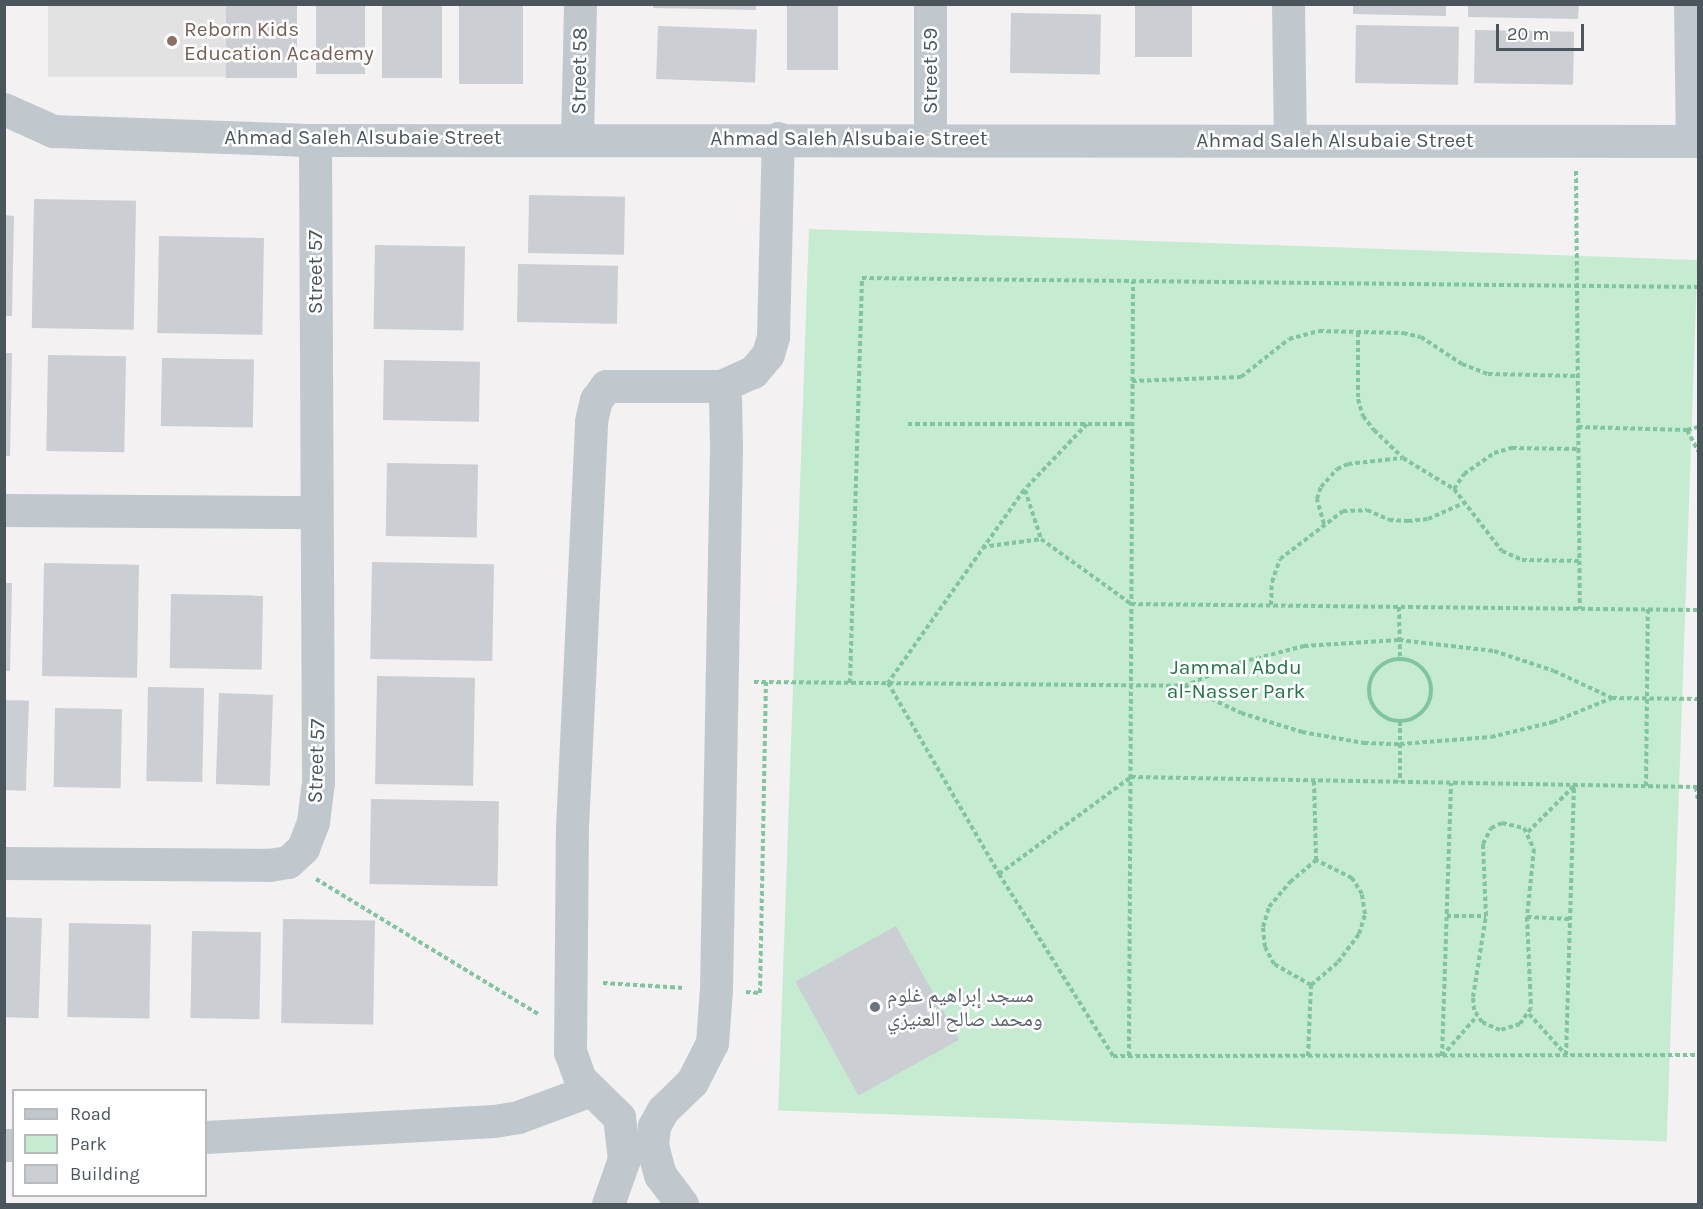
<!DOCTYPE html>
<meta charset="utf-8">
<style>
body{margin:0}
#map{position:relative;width:1703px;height:1209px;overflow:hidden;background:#f3f1f1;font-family:Karla,"Noto Naskh Arabic",sans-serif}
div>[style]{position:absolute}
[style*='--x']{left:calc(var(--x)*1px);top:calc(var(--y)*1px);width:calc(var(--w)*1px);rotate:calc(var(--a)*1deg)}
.education>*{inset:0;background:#e3e2e2;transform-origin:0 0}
.green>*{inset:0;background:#c5ebd1;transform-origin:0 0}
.building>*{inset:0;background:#cbced2;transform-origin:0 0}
.path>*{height:4px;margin-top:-2px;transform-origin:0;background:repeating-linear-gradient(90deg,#80c5a0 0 4.5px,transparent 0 7.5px)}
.path>.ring{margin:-2px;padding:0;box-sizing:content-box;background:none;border:4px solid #80c5a0;border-radius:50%}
.minor>*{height:33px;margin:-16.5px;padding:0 16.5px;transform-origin:16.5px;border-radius:16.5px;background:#c0c8cd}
.dots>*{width:16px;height:16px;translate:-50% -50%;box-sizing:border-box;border:3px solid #fff;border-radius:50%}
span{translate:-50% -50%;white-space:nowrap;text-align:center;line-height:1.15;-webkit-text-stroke:5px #fff;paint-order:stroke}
.education-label{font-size:21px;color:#785e54}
.left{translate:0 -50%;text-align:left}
.street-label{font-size:21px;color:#4a555c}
.park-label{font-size:21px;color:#227648}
.worship-label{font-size:21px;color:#5b616d}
.frame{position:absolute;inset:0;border:6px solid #4a555c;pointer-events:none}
.legend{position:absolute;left:12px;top:1089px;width:195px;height:108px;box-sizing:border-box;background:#fff;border:2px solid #b7bbbe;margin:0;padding:8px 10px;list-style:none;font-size:18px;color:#4a555c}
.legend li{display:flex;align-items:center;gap:12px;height:30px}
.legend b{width:30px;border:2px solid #b7bbbe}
.scale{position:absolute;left:1496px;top:24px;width:88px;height:27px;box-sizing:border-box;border:3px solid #4a555c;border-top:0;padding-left:8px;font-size:18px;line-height:21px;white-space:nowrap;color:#4a555c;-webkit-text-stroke:4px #fff;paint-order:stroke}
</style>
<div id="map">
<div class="education">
<div style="left:48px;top:5px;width:249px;height:72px"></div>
</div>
<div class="green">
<div style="left:809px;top:229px;width:889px;height:882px;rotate:2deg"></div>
</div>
<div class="building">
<div style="left:226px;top:4px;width:71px;height:74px"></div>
<div style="left:316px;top:4px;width:49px;height:70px"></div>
<div style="left:382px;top:4px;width:60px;height:74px"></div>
<div style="left:459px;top:4px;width:64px;height:80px"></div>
<div style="clip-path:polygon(653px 4px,756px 4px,756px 10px,653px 8px)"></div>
<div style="left:787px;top:4px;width:51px;height:66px"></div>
<div style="left:1135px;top:4px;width:57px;height:53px"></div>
<div style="clip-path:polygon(1353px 4px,1446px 4px,1446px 16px,1353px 14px)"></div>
<div style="clip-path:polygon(1468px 4px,1579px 4px,1578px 19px,1468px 17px)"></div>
<div style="left:1011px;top:13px;width:90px;height:60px;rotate:1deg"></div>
<div style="left:1356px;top:25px;width:103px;height:58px;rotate:1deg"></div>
<div style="left:658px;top:26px;width:99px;height:53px;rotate:2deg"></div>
<div style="left:1475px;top:30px;width:99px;height:53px;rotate:1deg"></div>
<div style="left:529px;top:195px;width:96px;height:58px;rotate:1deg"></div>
<div style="left:34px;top:199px;width:102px;height:129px;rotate:1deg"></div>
<div style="clip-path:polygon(4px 215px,14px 216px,12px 316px,4px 316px)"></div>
<div style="left:159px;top:236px;width:105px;height:97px;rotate:1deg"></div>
<div style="left:375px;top:245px;width:90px;height:84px;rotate:1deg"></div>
<div style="left:518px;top:264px;width:100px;height:58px;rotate:1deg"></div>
<div style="clip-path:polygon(4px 353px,12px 353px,10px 456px,4px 456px)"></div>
<div style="left:48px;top:355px;width:78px;height:96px;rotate:1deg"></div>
<div style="left:162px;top:358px;width:92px;height:68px;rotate:1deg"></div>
<div style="left:384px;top:360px;width:96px;height:60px;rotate:1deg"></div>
<div style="left:387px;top:463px;width:91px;height:73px;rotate:1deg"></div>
<div style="left:372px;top:562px;width:122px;height:97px;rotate:1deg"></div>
<div style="left:44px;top:563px;width:95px;height:113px;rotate:1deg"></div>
<div style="clip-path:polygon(4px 583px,12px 583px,10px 671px,4px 671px)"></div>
<div style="left:171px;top:594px;width:92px;height:74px;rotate:1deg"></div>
<div style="left:377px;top:676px;width:98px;height:108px;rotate:1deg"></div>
<div style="left:148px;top:687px;width:56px;height:94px;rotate:1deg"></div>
<div style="left:219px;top:693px;width:54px;height:91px;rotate:2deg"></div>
<div style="left:4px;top:700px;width:25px;height:90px;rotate:2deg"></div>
<div style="left:55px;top:708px;width:67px;height:79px;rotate:1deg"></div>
<div style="left:371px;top:799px;width:128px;height:85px;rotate:1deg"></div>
<div style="left:4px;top:917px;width:38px;height:100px;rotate:2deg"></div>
<div style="left:283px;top:919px;width:92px;height:104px;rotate:1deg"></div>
<div style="left:69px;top:923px;width:82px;height:94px;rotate:1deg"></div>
<div style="left:896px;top:926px;width:130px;height:115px;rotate:61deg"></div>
<div style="left:192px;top:931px;width:69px;height:87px;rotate:1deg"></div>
</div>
<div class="path">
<div style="--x:1576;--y:171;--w:438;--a:89.5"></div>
<div style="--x:1358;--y:333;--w:66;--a:90"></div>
<div style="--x:1358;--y:399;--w:18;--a:74"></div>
<div style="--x:1363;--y:416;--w:18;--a:52"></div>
<div style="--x:1374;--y:430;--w:40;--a:44"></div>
<div style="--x:1403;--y:458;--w:60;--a:31.3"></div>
<div style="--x:1454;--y:489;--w:78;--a:52.3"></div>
<div style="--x:1502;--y:551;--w:22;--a:24"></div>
<div style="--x:1522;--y:560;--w:58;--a:1"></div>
<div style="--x:1132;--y:381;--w:109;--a:-2.1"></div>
<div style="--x:1241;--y:377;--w:61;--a:-38.4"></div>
<div style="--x:1289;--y:339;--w:31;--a:-15"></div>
<div style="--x:1319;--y:331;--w:84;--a:1.4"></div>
<div style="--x:1403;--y:333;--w:18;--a:13"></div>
<div style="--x:1421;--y:337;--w:49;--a:33.4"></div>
<div style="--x:1462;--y:364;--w:28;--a:21"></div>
<div style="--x:1488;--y:374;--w:90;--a:1.3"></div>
<div style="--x:908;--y:424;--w:224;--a:0"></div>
<div style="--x:1087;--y:424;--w:91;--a:133.7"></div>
<div style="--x:1024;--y:490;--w:236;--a:125.2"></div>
<div style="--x:888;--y:683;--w:221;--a:59.8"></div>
<div style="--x:999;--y:874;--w:215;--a:57.9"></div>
<div style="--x:1113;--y:1056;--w:585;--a:-0.1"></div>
<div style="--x:1578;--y:427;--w:109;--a:1.6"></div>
<div style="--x:1687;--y:430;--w:11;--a:-15"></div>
<div style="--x:1687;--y:430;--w:24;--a:62"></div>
<div style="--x:1454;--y:489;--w:18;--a:-56"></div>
<div style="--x:1464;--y:474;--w:37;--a:-35"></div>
<div style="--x:1494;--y:453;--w:19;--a:-16"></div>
<div style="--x:1512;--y:448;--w:67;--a:0.9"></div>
<div style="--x:1025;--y:490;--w:52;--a:71.9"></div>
<div style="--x:1041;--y:539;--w:111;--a:35.8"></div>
<div style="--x:1131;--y:604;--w:567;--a:0.61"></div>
<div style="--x:1324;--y:524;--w:26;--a:-106"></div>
<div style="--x:1317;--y:499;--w:13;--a:-72"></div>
<div style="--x:1321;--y:487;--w:24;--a:-48"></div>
<div style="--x:1337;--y:469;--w:12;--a:-24"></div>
<div style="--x:1348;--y:464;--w:54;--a:-6.3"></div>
<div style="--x:982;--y:547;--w:60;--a:-7.7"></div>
<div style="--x:1271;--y:605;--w:23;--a:-88"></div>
<div style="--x:1272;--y:582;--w:24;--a:-71"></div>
<div style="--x:1280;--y:559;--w:79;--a:-37.3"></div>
<div style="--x:1343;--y:511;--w:24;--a:-2"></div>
<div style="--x:1367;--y:510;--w:24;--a:24"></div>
<div style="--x:1389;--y:520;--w:19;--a:3"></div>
<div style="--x:1408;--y:521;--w:20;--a:-6"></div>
<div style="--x:1428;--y:519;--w:39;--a:-24"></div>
<div style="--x:1399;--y:607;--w:52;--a:88.9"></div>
<div class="ring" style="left:1369px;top:659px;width:58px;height:58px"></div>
<div style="--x:754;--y:682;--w:430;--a:0.5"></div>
<div style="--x:1184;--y:686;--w:63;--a:-22.5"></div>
<div style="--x:1242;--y:662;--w:64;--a:-14.5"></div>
<div style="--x:1304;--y:646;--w:95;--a:-3.6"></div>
<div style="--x:1399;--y:640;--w:96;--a:6.6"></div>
<div style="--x:1494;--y:651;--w:63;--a:18.4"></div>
<div style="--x:1554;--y:671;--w:64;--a:25"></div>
<div style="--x:850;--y:683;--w:405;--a:-88.3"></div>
<div style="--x:862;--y:278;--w:836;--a:0.62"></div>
<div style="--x:1184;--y:686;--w:63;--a:25.3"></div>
<div style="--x:1241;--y:713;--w:64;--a:17.3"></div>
<div style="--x:1302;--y:732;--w:63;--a:10.1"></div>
<div style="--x:1364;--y:743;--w:36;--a:2"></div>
<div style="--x:1400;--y:744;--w:91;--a:-4.4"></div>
<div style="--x:1491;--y:737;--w:64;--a:-13.6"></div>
<div style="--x:1553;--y:722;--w:64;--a:-22.1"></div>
<div style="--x:1612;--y:698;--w:86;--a:0.7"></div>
<div style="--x:1400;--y:721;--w:61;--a:90"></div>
<div style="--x:1314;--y:781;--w:79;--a:88.5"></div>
<div style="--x:1646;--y:786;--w:177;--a:-89.4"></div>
<div style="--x:1696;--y:787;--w:14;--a:82"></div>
<div style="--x:1502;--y:823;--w:23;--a:13"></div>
<div style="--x:1524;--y:828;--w:23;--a:65"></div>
<div style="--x:1534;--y:849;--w:68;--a:95.9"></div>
<div style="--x:1527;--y:917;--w:91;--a:87.5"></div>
<div style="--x:1531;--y:1008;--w:19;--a:125"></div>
<div style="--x:1520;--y:1024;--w:21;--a:163"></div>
<div style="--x:1500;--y:1030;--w:20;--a:-156"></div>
<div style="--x:1482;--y:1022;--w:14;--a:-124"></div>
<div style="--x:1474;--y:1010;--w:13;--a:-94"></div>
<div style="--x:1473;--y:997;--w:82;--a:-80.9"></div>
<div style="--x:1486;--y:916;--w:72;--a:-92.4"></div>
<div style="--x:1483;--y:844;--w:18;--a:-63"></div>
<div style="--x:1491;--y:828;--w:12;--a:-24"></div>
<div style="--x:1528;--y:832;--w:65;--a:-45"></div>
<div style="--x:999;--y:874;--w:164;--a:-36.3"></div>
<div style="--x:1131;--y:777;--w:567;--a:1.01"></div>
<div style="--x:316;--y:879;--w:260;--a:31.3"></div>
<div style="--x:1447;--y:916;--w:39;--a:0"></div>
<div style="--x:1527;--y:917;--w:43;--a:2.7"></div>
<div style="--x:603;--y:983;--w:82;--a:3.5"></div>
<div style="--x:1311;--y:985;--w:43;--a:-150.4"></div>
<div style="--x:1274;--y:964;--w:19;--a:-118"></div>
<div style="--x:1265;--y:947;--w:20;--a:-96"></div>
<div style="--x:1263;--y:927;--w:21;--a:-73"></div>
<div style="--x:1269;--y:907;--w:33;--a:-50"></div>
<div style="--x:1290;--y:882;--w:34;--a:-40"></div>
<div style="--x:746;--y:992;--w:14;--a:4"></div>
<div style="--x:760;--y:993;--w:311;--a:-88.9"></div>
<div style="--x:1529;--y:1014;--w:55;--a:47.9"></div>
<div style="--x:1566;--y:1055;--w:270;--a:-88.3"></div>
<div style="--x:1129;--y:1056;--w:775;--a:-89.7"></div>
<div style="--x:1308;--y:1056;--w:71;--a:-87.6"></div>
<div style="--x:1311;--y:985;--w:35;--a:-40"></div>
<div style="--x:1338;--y:962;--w:35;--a:-53"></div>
<div style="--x:1359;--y:934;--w:21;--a:-73"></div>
<div style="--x:1365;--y:914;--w:20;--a:-99"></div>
<div style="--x:1362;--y:894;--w:19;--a:-122"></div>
<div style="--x:1352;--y:878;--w:40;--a:-153.4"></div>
<div style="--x:1442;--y:1056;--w:273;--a:-88.1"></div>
<div style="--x:1442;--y:1056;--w:53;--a:-48.8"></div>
</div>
<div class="minor">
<div style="--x:1288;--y:4;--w:136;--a:89.2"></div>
<div style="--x:1690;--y:4;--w:137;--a:89.2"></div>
<div style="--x:4;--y:109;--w:54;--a:24.2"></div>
<div style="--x:53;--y:131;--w:262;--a:2"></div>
<div style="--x:315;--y:140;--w:1383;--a:0.04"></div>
<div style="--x:577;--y:138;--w:134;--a:-88.7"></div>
<div style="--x:930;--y:138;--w:134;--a:-90"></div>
<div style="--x:4;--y:510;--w:312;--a:0.4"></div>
<div style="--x:4;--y:863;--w:265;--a:0.4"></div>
<div style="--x:269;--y:865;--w:19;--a:-9"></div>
<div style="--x:288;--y:862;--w:21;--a:-43"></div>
<div style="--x:303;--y:848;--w:28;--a:-69"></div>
<div style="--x:313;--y:822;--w:40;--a:-82.9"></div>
<div style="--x:318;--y:782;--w:642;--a:-90.27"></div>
<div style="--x:206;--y:1137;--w:288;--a:-3.2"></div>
<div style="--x:494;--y:1121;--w:24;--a:-9"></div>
<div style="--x:518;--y:1117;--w:78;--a:-20.3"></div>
<div style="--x:4;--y:1145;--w:10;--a:0"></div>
<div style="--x:608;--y:1204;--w:48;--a:-70.4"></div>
<div style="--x:624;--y:1159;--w:42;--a:-96.8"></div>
<div style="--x:619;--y:1117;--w:54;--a:-135.7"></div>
<div style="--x:580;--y:1079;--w:29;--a:-110"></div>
<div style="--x:570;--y:1052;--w:224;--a:-89.5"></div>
<div style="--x:572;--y:828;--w:407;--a:-87.3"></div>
<div style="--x:591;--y:421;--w:22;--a:-77"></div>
<div style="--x:596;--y:400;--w:17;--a:-54"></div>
<div style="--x:606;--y:386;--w:115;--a:0"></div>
<div style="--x:721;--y:386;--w:35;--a:-24"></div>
<div style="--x:753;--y:372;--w:23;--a:-50"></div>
<div style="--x:768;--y:354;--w:18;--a:-74"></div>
<div style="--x:773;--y:337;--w:199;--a:-88.6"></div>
<div style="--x:682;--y:1204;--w:36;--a:-127"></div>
<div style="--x:660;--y:1175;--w:31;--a:-105"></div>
<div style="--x:652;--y:1145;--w:19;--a:-84"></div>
<div style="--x:654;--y:1126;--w:18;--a:-61"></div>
<div style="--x:663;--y:1110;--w:40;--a:-44"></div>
<div style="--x:692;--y:1082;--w:44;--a:-62.9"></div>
<div style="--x:712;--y:1043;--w:54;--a:-85.8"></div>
<div style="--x:716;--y:989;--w:543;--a:-88.94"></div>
<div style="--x:726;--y:446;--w:46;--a:-91.2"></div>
<div style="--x:725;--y:400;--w:15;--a:-106"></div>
</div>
<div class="dots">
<div style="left:172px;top:41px;background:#8d6e63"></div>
<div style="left:875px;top:1007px;background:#6b7280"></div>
</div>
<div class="education-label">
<span class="left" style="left:184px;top:41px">Reborn Kids<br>Education Academy</span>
</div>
<div class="street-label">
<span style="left:579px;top:71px;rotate:-89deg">Street 58</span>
<span style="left:930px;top:71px;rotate:-90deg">Street 59</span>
<span style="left:363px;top:137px">Ahmad Saleh Alsubaie Street</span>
<span style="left:849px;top:138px">Ahmad Saleh Alsubaie Street</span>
<span style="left:1335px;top:140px">Ahmad Saleh Alsubaie Street</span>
<span style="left:315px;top:272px;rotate:-90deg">Street 57</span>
<span style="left:316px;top:761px;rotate:-88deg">Street 57</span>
</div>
<div class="park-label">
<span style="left:1236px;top:679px">Jammal Abdu<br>al-Nasser Park</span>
</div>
<div class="worship-label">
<span class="left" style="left:887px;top:1007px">مسجد إبراهيم غلوم<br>ومحمد صالح العنيزي</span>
</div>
<div class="frame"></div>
<ul class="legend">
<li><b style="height:8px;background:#c0c8cd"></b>Road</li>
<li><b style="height:16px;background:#c5ebd1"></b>Park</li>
<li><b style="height:16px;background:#cbced2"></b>Building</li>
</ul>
<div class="scale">20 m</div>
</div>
